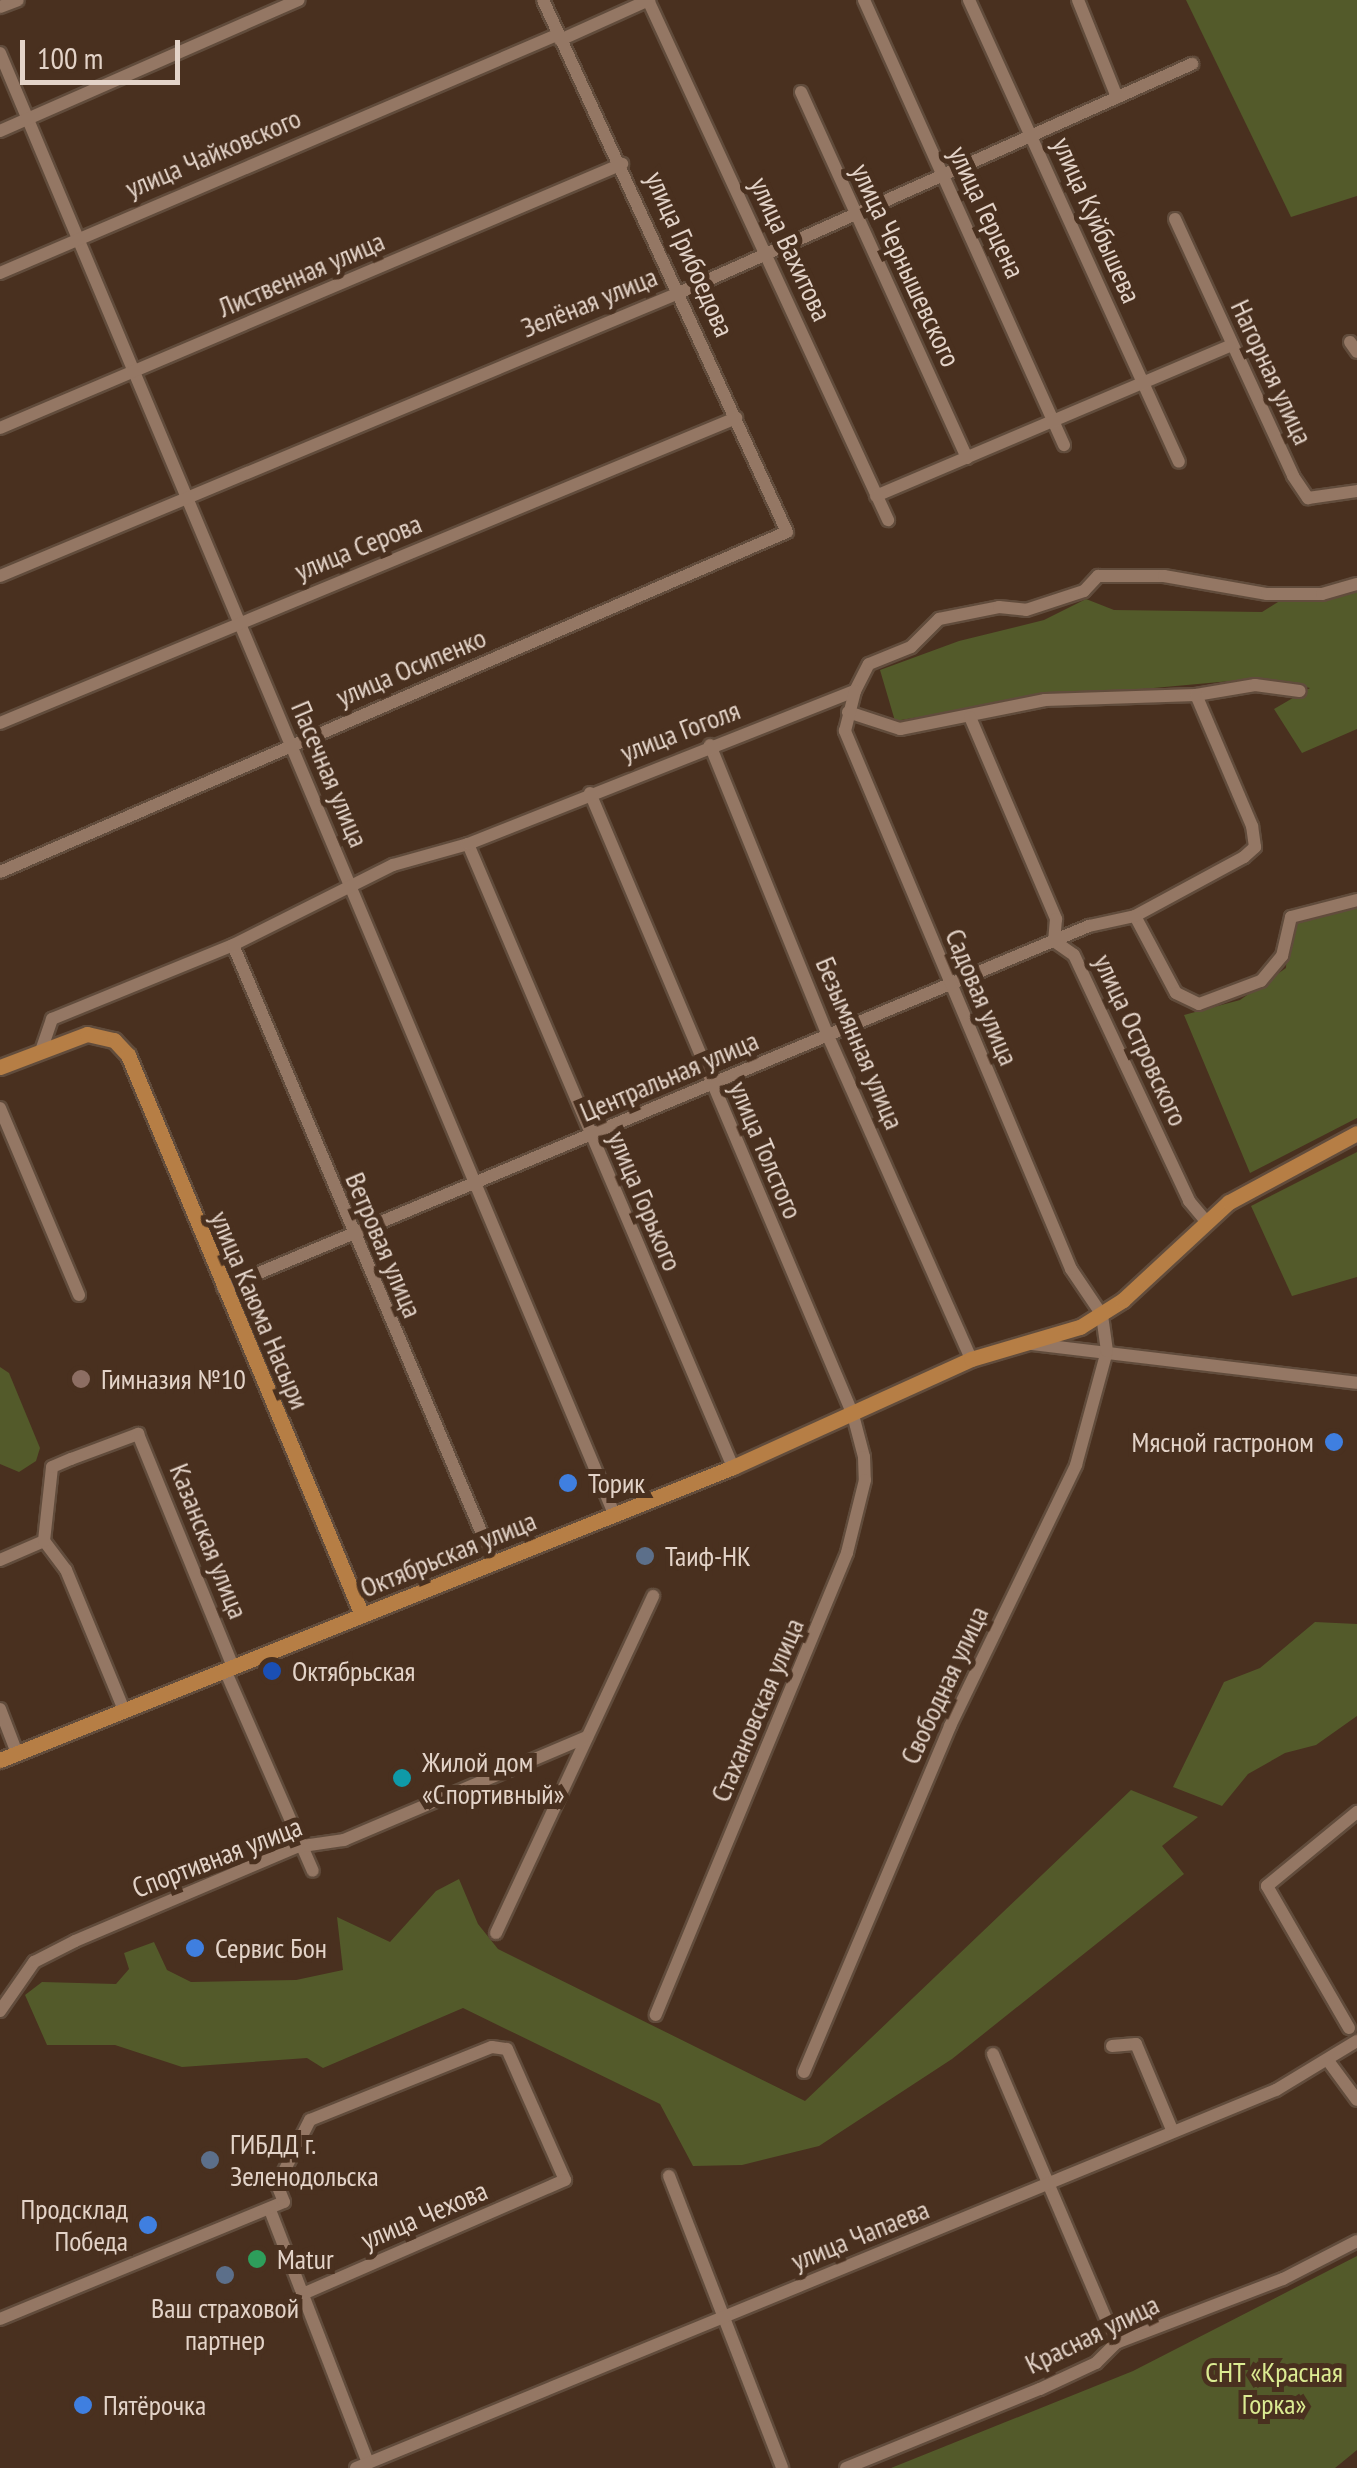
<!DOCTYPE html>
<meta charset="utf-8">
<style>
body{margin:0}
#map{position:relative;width:1357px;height:2468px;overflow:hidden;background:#49301f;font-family:"PT Sans Narrow",sans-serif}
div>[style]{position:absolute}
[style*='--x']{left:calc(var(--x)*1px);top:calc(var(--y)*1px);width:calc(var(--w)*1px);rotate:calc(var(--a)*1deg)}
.green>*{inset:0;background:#535a2a}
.roads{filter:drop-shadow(2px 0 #614c3c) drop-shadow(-2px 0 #614c3c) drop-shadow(0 2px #614c3c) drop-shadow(0 -2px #614c3c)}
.minor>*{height:12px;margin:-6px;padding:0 6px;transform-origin:6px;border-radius:6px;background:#947764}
.major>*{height:15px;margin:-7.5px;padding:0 7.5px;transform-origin:7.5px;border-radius:7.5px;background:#b67e45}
.dots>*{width:28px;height:28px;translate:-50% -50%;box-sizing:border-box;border:5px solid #49301f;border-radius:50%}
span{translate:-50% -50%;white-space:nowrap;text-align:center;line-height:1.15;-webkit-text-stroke:10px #49301f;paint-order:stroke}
.street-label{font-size:28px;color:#e3d3c8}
.poi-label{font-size:28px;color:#e3d3c8}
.left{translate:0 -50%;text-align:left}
.right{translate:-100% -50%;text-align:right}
.park-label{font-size:28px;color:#dbeb92}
.scale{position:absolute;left:20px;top:40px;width:160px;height:45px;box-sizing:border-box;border:5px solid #e3d3c8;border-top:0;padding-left:12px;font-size:30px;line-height:35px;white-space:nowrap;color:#e3d3c8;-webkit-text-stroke:8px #49301f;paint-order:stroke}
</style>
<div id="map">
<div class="green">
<div style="clip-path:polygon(1186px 0,1357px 0,1357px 196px,1291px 217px)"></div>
<div style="clip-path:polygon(1357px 590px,1357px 729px,1302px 753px,1274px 709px,1310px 688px,1264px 678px,1021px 700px,895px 721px,880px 670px,959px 641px,1044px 620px,1086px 599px,1114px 610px,1262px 612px,1278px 602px)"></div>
<div style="clip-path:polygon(1357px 905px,1357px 1118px,1250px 1173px,1184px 1015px,1240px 1000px,1286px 968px,1288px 922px)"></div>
<div style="clip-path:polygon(1357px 1152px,1357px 1277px,1292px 1296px,1251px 1206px)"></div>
<div style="clip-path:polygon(0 1367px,9px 1373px,40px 1448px,36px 1461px,19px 1472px,0 1464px)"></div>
<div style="clip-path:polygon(1315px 1622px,1357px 1624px,1357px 1716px,1316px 1745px,1285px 1753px,1248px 1774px,1222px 1806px,1173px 1787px,1224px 1682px,1260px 1668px)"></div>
<div style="clip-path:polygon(1131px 1790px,1198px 1817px,1162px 1846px,1184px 1874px,952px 2059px,819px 2146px,742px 2165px,693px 2166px,660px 2104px,463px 2008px,323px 2068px,307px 2058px,182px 2067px,115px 2045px,47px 2045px,25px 1995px,42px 1982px,116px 1984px,129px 1969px,124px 1953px,154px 1942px,167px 1970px,191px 1982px,296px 1980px,343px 1970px,337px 1917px,390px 1942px,436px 1891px,459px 1879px,478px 1924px,498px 1949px,805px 2101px)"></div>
<div style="clip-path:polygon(1357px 2256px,1357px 2450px,1335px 2468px,891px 2468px,1133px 2371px)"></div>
</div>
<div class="roads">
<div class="minor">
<div style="--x:648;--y:0;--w:573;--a:65.22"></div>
<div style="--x:864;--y:0;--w:488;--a:65.8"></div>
<div style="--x:969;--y:0;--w:507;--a:65.56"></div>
<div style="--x:1078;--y:0;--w:105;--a:68.1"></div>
<div style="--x:0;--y:7;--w:19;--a:-21"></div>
<div style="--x:560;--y:40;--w:98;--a:-24.2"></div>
<div style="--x:0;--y:53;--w:1585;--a:67.2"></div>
<div style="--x:801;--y:92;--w:402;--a:65.6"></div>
<div style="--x:0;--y:131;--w:326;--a:-23.7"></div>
<div style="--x:1175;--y:219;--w:283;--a:65.3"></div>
<div style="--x:1293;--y:476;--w:27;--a:56"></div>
<div style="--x:1308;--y:498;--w:49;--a:-8.1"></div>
<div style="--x:0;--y:273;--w:606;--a:-23.14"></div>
<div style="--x:1350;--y:342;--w:12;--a:55"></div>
<div style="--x:0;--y:428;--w:676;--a:-23"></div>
<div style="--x:876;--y:496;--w:387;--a:-23"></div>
<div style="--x:0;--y:576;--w:738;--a:-22.64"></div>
<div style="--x:681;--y:292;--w:560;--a:-24.05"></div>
<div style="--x:848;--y:712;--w:55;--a:18.1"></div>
<div style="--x:900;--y:729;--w:148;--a:-11.3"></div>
<div style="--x:1045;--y:700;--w:151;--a:-1.9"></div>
<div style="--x:1196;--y:695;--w:60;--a:-9.6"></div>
<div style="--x:1255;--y:685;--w:45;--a:7.6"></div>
<div style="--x:970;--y:717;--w:220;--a:66.9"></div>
<div style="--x:1056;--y:919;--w:22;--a:95"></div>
<div style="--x:1054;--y:941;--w:24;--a:35"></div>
<div style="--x:1074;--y:955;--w:272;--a:64.9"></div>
<div style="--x:1189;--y:1201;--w:25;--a:50"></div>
<div style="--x:0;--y:723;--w:797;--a:-22.51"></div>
<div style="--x:710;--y:745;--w:314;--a:67.9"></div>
<div style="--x:828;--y:1036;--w:353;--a:66.1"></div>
<div style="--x:590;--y:793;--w:675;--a:67.08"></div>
<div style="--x:853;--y:1415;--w:43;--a:75.3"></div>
<div style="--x:864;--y:1457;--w:23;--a:88"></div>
<div style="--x:865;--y:1480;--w:75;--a:103.9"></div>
<div style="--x:847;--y:1553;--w:500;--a:112.5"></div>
<div style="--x:468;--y:844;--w:677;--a:66.96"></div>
<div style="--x:0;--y:872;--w:857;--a:-23.37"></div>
<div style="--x:787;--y:532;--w:585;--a:-114.64"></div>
<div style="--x:1135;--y:916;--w:87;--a:62"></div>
<div style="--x:1176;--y:993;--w:25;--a:26"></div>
<div style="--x:1199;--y:1004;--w:66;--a:-20.4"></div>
<div style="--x:1261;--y:981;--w:33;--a:-50"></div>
<div style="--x:1282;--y:956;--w:40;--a:-77"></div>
<div style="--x:1291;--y:917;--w:68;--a:-14.4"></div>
<div style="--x:233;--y:945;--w:670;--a:67.07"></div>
<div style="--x:41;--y:1051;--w:34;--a:-71"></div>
<div style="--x:52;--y:1019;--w:196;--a:-22.2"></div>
<div style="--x:233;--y:945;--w:179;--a:-26.6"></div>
<div style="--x:393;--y:865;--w:78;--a:-15.6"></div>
<div style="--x:468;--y:844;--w:416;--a:-21.6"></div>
<div style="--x:855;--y:691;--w:30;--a:-63"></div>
<div style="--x:869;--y:664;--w:45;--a:-22"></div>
<div style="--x:911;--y:647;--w:40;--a:-45"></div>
<div style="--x:939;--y:619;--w:61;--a:-11.3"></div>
<div style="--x:999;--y:607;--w:27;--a:6"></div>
<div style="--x:1026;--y:610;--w:61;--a:-18.1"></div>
<div style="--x:1084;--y:591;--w:21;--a:-47"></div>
<div style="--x:1098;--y:576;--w:66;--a:0"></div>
<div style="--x:1164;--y:576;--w:105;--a:9.9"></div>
<div style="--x:1267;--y:594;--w:55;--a:0"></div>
<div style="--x:1322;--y:594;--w:36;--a:-16"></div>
<div style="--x:0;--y:1108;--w:203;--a:67.1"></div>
<div style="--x:223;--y:1288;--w:939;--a:-22.69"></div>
<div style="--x:1089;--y:926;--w:47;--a:-12.3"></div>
<div style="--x:1135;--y:916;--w:124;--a:-28.4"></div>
<div style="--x:1244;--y:857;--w:15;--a:-42"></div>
<div style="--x:1255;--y:847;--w:21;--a:-98"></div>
<div style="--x:1252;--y:826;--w:142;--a:-113.1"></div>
<div style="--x:1032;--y:1344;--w:327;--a:6.8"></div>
<div style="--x:0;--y:1560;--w:48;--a:-23.4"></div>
<div style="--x:225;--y:1670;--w:219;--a:66.4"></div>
<div style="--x:0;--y:1709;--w:47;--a:68.9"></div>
<div style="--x:124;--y:1710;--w:152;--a:-112.5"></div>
<div style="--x:66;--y:1570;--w:36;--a:-127"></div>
<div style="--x:44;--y:1541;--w:74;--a:-83.8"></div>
<div style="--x:52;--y:1467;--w:21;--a:-23"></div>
<div style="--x:71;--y:1459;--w:72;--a:-20.5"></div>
<div style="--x:138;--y:1434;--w:252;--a:67.8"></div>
<div style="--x:496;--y:1933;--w:372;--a:-65"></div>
<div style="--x:0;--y:2011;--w:60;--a:-55.2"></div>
<div style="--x:34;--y:1962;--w:46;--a:-27.1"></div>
<div style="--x:75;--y:1941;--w:240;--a:-23"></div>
<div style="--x:296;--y:1847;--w:49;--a:-8.3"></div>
<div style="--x:344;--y:1840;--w:264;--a:-23"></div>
<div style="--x:1349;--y:2028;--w:164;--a:-120"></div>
<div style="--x:1267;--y:1886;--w:117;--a:-39.4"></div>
<div style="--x:1112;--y:2046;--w:24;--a:-5"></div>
<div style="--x:1136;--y:2044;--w:95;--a:67.2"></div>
<div style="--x:993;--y:2054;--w:314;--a:66.9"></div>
<div style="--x:1329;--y:2062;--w:47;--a:53.6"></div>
<div style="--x:804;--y:2072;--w:376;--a:-67.1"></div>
<div style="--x:950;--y:1726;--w:290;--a:-64.2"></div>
<div style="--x:1076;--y:1465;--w:118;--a:-74.8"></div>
<div style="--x:1107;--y:1351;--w:36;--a:-98"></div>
<div style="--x:1102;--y:1315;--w:55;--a:-124"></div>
<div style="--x:1071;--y:1269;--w:584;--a:-112.79"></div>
<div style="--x:845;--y:731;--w:41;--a:-76"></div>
<div style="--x:669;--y:2176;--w:313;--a:68.8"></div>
<div style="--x:270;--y:2210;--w:271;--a:68.8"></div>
<div style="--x:0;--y:2319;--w:307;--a:-22.4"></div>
<div style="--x:284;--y:2202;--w:18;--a:-112"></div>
<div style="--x:277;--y:2185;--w:73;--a:-63.1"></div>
<div style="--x:310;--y:2120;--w:196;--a:-21.9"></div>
<div style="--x:492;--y:2047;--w:15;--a:8"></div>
<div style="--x:507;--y:2049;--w:143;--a:66.1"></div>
<div style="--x:565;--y:2180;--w:286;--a:156.5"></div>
<div style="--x:356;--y:2468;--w:995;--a:-22.34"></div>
<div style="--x:1276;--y:2090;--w:95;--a:-31.2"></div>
<div style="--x:846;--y:2468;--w:209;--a:-22.2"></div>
<div style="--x:1040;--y:2389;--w:62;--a:-24.9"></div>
<div style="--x:1096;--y:2363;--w:28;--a:-45"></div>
<div style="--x:1116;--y:2343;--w:179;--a:-21"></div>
<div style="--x:1283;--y:2279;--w:83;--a:-27.2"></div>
</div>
<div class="major">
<div style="--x:0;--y:1067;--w:93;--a:-20.8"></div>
<div style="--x:87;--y:1034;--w:28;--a:13"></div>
<div style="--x:114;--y:1040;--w:21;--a:47"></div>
<div style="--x:128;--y:1055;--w:607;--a:67.32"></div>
<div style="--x:0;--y:1760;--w:789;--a:-21.79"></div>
<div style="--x:733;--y:1467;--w:261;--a:-24.4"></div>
<div style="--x:971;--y:1359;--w:114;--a:-16.4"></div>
<div style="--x:1080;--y:1327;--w:51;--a:-32.1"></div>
<div style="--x:1123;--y:1300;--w:144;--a:-42.8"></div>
<div style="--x:1229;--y:1202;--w:145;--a:-28.3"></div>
</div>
</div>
<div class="dots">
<div style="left:81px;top:1379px;background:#8d6e63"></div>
<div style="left:1334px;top:1442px;background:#3f7fe0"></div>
<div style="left:568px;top:1483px;background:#3f7fe0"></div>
<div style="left:645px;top:1556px;background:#5c6f8a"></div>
<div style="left:272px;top:1671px;background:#1a4fb4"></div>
<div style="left:402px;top:1778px;background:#0f9aa8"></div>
<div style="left:195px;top:1948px;background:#3f7fe0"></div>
<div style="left:210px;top:2160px;background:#5c6f8a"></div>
<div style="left:148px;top:2225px;background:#3f7fe0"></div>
<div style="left:257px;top:2259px;background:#2e9e5b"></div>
<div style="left:225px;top:2275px;background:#5c6f8a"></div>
<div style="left:83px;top:2405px;background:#3f7fe0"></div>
</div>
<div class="street-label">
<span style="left:213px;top:153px;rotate:-23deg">улица Чайковского</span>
<span style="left:987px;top:212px;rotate:65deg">улица Герцена</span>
<span style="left:1097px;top:220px;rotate:66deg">улица Куйбышева</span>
<span style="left:791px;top:249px;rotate:65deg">улица Вахитова</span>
<span style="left:690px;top:254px;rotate:66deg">улица Грибоедова</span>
<span style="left:906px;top:265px;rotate:65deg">улица Чернышевского</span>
<span style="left:301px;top:274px;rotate:-23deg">Лиственная улица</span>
<span style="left:589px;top:302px;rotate:-22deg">Зелёная улица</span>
<span style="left:1272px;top:372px;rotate:65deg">Нагорная улица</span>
<span style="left:358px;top:547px;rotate:-22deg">улица Серова</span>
<span style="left:411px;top:667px;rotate:-23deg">улица Осипенко</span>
<span style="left:680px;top:731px;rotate:-21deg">улица Гоголя</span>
<span style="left:330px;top:774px;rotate:67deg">Пасечная улица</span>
<span style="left:982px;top:997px;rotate:67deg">Садовая улица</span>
<span style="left:1141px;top:1040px;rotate:65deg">улица Островского</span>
<span style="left:860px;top:1043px;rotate:67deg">Безымянная улица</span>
<span style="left:669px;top:1076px;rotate:-23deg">Центральная улица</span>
<span style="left:766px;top:1150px;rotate:67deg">улица Толстого</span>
<span style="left:645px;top:1201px;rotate:67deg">улица Горького</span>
<span style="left:384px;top:1245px;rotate:67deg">Ветровая улица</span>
<span style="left:260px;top:1310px;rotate:67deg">улица Каюма Насыри</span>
<span style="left:209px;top:1541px;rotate:68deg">Казанская улица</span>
<span style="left:448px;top:1554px;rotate:-22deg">Октябрьская улица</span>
<span style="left:944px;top:1685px;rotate:-65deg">Свободная улица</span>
<span style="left:757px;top:1710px;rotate:-67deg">Стахановская улица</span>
<span style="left:217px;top:1857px;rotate:-21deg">Спортивная улица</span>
<span style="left:424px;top:2215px;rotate:-23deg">улица Чехова</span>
<span style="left:860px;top:2235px;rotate:-22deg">улица Чапаева</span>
<span style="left:1092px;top:2334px;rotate:-26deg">Красная улица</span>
</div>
<div class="poi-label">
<span class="left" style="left:101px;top:1379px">Гимназия №10</span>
<span class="right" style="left:1314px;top:1442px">Мясной гастроном</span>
<span class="left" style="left:588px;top:1483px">Торик</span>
<span class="left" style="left:665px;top:1556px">Таиф-НК</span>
<span class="left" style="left:292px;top:1671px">Октябрьская</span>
<span class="left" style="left:422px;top:1778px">Жилой дом<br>«Спортивный»</span>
<span class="left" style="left:215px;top:1948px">Сервис Бон</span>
<span class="left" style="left:230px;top:2160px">ГИБДД г.<br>Зеленодольска</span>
<span class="right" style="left:128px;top:2225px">Продсклад<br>Победа</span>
<span class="left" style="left:277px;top:2259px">Matur</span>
<span style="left:225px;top:2324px">Ваш страховой<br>партнер</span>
<span class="left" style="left:103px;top:2405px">Пятёрочка</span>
</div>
<div class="park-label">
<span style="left:1274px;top:2388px">СНТ «Красная<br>Горка»</span>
</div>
<div class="scale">100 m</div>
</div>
